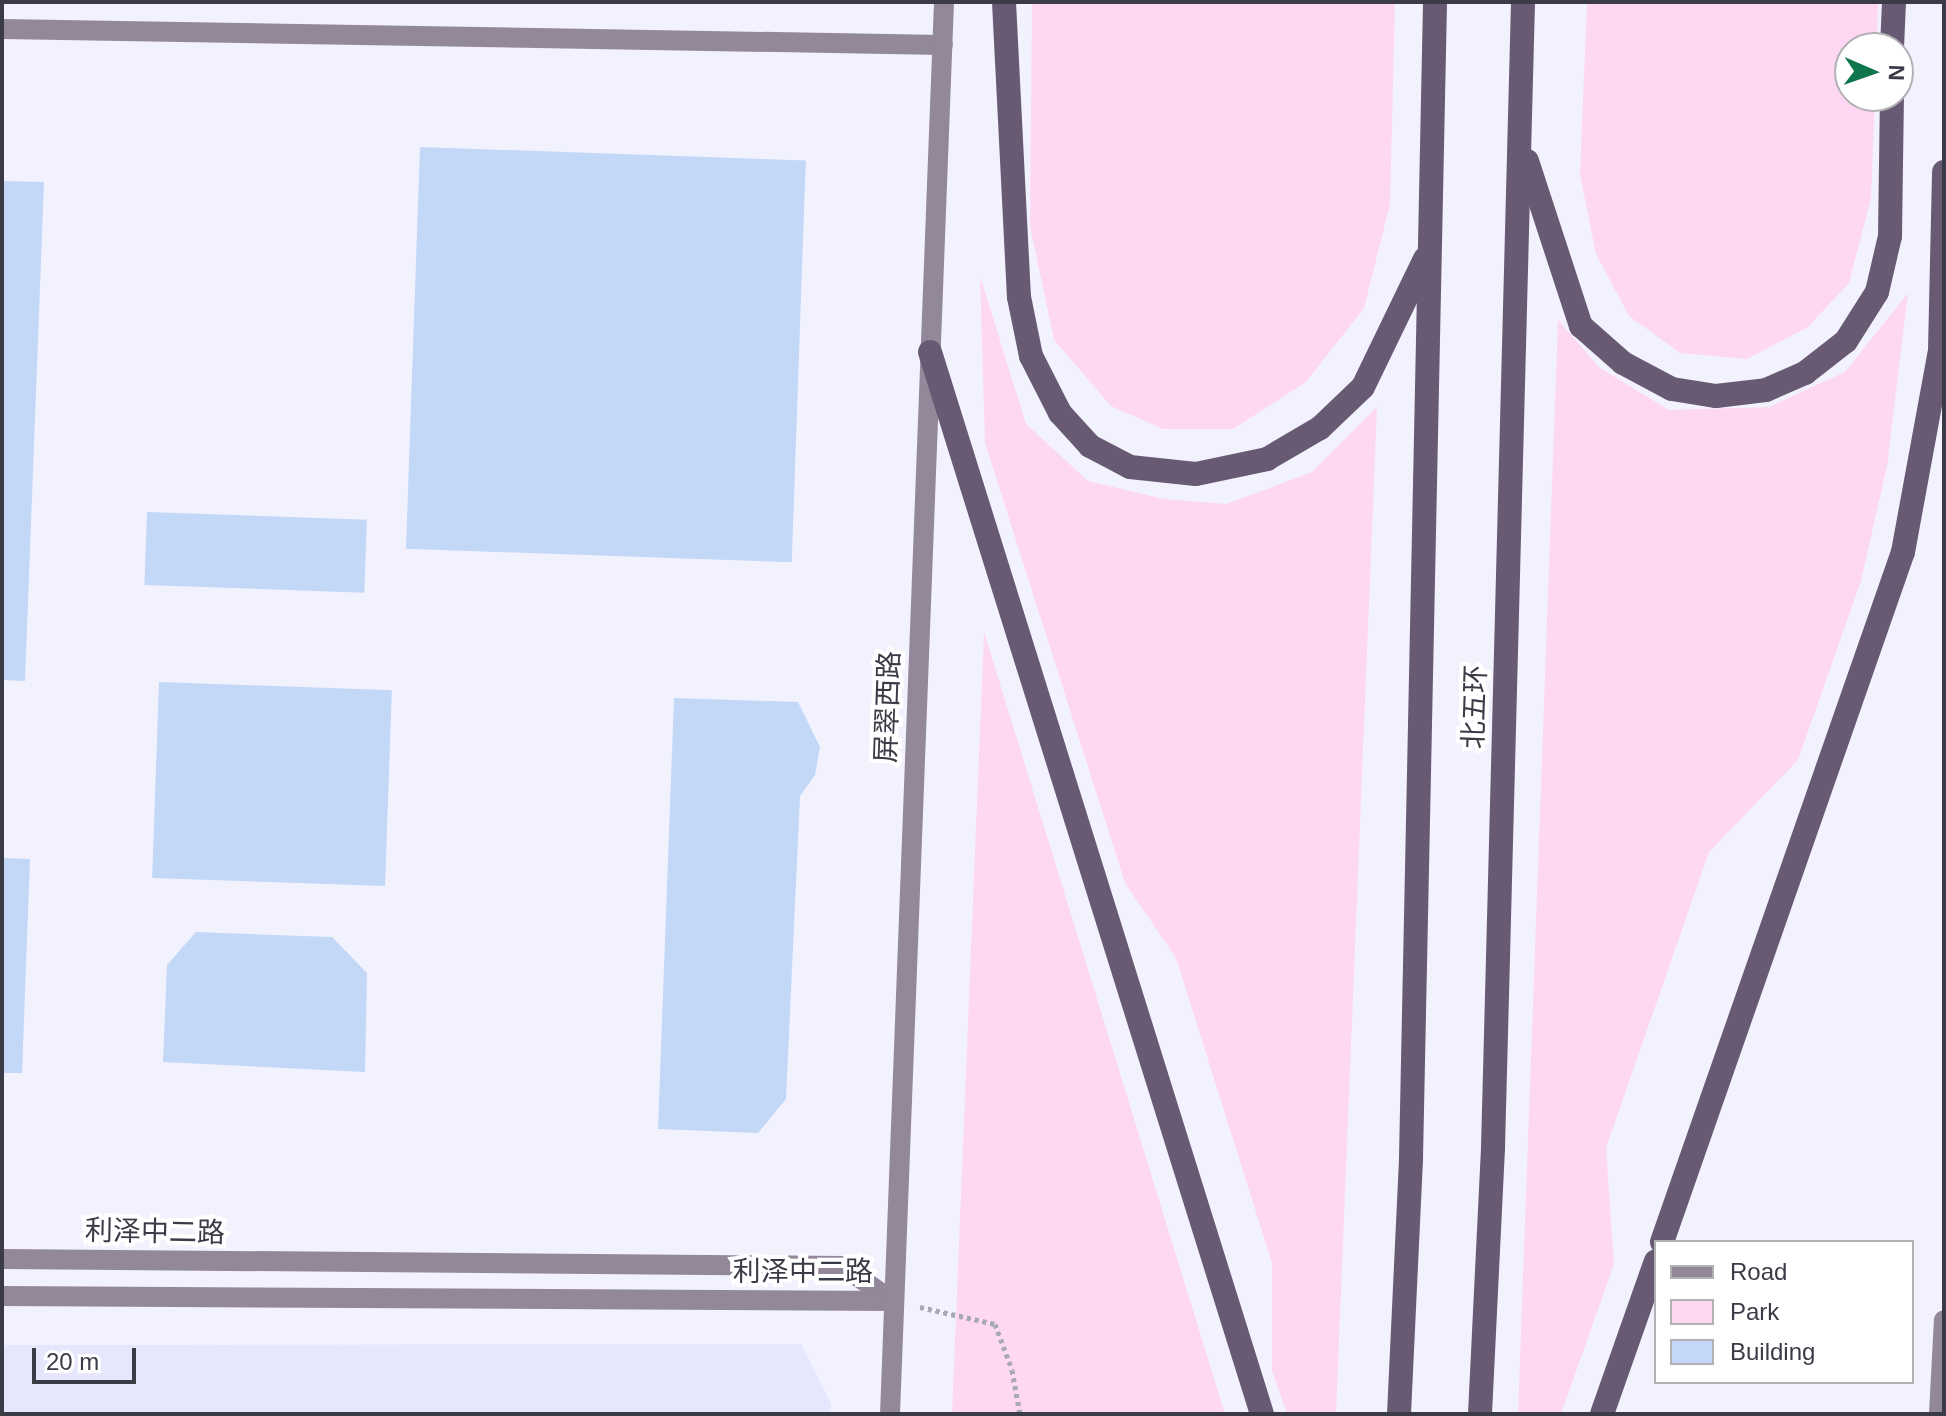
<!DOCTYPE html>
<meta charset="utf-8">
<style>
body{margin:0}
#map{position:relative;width:1946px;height:1416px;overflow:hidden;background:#f2f2ff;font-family:Helvetica,"Noto Sans SC",sans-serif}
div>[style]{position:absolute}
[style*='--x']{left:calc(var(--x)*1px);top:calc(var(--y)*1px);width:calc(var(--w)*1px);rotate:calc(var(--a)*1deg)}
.built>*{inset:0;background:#e6e6fd}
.green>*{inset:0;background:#fed7f3}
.building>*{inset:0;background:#c3d7f7;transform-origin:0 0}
.path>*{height:5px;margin-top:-2.5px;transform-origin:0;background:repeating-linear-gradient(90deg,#a9a9b6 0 4px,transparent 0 8px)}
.secondary>*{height:20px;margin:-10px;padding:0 10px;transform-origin:10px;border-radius:10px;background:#93889a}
.highway>*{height:24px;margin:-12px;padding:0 12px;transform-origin:12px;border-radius:12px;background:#685a73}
span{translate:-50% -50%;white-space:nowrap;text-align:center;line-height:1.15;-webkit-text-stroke:8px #fff;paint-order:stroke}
.street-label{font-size:28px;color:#3b3a47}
.frame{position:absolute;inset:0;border:4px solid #3b3a47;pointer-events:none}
.legend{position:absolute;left:1654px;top:1240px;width:260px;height:144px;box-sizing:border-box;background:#fff;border:2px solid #b1b0b5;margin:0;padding:10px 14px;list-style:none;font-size:24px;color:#3b3a47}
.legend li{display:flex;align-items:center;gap:16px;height:40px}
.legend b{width:40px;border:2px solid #b1b0b5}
.north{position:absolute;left:1834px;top:32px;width:80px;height:80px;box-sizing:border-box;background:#fff;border:2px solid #b1b0b5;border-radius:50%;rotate:92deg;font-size:22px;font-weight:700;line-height:32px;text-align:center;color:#3b3a47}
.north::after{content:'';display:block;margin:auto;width:28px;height:36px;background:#0f754d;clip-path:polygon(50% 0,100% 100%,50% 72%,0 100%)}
.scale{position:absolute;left:32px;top:1348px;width:104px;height:36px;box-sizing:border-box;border:4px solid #3b3a47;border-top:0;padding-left:10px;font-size:24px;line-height:28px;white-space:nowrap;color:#3b3a47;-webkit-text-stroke:6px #fff;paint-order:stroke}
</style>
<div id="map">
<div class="built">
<div style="clip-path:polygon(801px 1344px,831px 1404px,831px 1414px,2px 1414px,2px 1345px)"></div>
</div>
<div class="green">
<div style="clip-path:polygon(1032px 2px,1395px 2px,1390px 204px,1364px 308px,1306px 382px,1233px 429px,1163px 429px,1111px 406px,1054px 340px,1030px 226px)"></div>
<div style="clip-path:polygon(1587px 2px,1878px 2px,1877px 48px,1850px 48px,1850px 96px,1875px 96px,1871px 198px,1849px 283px,1808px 327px,1747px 359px,1680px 353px,1629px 316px,1596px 254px,1580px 174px)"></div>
<div style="clip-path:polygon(980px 276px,1026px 424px,1088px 481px,1164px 499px,1226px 504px,1312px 472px,1377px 407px,1336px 1414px,1287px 1414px,1272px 1371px,1272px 1263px,1176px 958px,1125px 883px,985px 443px)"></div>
<div style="clip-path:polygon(1908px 293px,1887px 466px,1861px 581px,1798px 760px,1709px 852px,1606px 1148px,1614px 1264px,1561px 1414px,1518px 1414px,1558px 320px,1600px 368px,1669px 410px,1769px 407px,1845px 372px)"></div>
<div style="clip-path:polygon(984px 632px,1225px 1414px,952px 1414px)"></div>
</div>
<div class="building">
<div style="left:420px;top:147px;width:386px;height:402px;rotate:2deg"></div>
<div style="clip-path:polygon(2px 181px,44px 182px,25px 681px,2px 680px)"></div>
<div style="left:147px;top:512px;width:220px;height:73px;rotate:2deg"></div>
<div style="left:159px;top:682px;width:233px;height:196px;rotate:2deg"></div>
<div style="clip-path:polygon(674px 698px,798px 702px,820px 747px,815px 775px,800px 796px,786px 1099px,758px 1133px,658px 1129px)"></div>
<div style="clip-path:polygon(2px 858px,30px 859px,22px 1073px,2px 1073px)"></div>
<div style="clip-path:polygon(196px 932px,332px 937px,367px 973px,365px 1072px,163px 1062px,167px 965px)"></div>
</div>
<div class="path">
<div style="--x:920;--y:1307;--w:77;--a:12.8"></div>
<div style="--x:995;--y:1324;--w:49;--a:69.7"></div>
<div style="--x:1012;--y:1370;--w:45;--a:79.7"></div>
</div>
<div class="secondary">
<div style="--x:2;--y:29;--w:941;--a:0.97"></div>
<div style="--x:2;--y:1259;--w:840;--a:0.48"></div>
<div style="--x:842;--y:1266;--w:62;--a:34.5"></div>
<div style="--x:2;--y:1296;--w:891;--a:0.32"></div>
<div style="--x:890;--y:1414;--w:1413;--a:-87.81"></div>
<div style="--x:1939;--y:1414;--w:94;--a:-87"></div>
</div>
<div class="highway">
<div style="--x:1004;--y:2;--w:295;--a:87.1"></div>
<div style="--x:1019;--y:297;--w:60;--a:78.5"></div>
<div style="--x:1031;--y:356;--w:64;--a:63"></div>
<div style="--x:1060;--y:413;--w:45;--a:47.7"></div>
<div style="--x:1090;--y:446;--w:45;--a:27.7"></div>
<div style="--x:1130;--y:467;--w:66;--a:6.1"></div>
<div style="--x:1196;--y:474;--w:73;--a:-11.9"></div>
<div style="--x:1267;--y:459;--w:61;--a:-30.3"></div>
<div style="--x:1320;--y:428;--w:59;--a:-43.6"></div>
<div style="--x:1363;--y:387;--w:142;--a:-64.2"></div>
<div style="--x:1892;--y:48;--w:46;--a:-87.5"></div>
<div style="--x:1527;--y:161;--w:174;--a:71.9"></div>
<div style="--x:1581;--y:326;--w:56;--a:41.4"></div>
<div style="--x:1623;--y:363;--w:55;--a:28"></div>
<div style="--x:1672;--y:389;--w:45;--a:9"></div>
<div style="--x:1716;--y:396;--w:50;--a:-6.8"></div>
<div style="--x:1766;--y:390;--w:43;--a:-23.6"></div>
<div style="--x:1805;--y:373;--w:52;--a:-38"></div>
<div style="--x:1846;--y:341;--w:58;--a:-57.7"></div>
<div style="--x:1877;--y:292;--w:57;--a:-76.9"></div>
<div style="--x:1890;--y:236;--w:140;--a:-89.2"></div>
<div style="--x:930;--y:352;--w:1113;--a:72.64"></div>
<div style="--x:1662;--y:1242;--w:731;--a:-70.75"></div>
<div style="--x:1903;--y:552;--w:205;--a:-79.6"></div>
<div style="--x:1940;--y:350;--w:178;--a:-88.7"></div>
<div style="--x:1399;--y:1414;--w:256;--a:-87.3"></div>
<div style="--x:1411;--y:1158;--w:1156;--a:-88.81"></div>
<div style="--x:1480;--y:1414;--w:266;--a:-87.2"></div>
<div style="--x:1493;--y:1148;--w:1146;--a:-88.5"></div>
<div style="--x:1602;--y:1414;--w:162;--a:-70.6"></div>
</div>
<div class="street-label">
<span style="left:888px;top:707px;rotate:-88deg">屏翠西路</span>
<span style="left:1475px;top:707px;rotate:-88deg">北五环</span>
<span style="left:155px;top:1232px;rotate:1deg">利泽中二路</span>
<span style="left:803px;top:1272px">利泽中二路</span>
</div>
<div class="frame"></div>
<ul class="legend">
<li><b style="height:10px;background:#93889a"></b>Road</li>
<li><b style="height:22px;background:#fed7f3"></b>Park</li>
<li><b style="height:22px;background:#c3d7f7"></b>Building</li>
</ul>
<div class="north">N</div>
<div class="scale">20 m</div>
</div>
